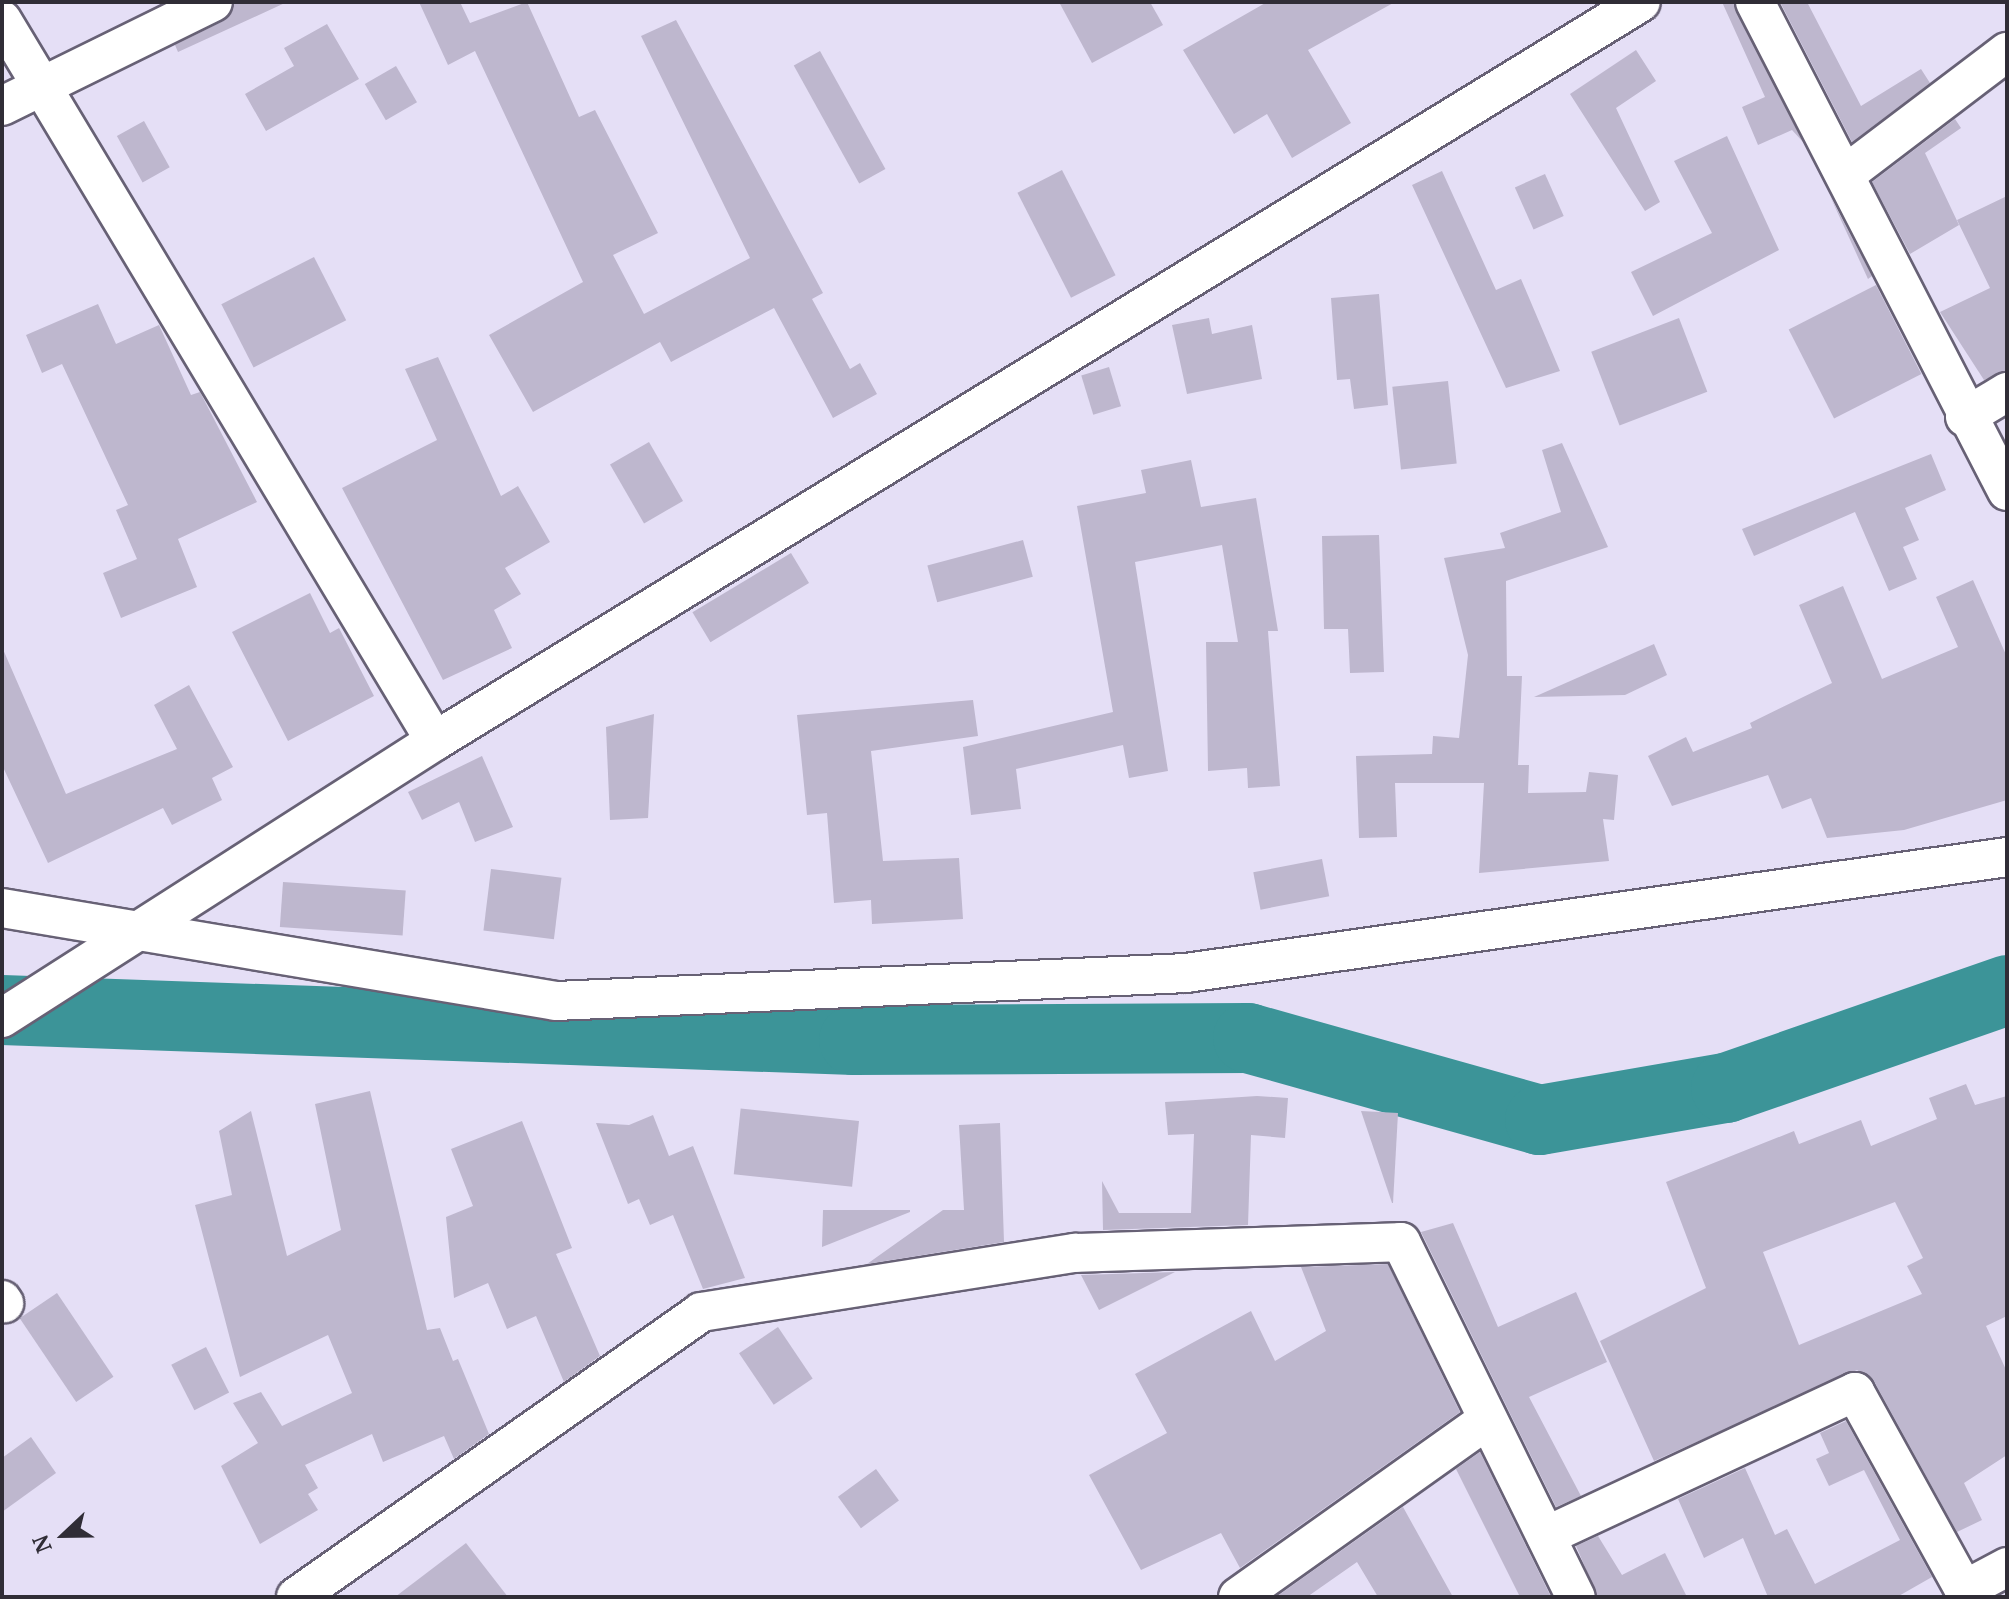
<!DOCTYPE html>
<style>
body{margin:0}
#map{position:relative;width:2009px;height:1599px;overflow:hidden;background:#e5dff6;font-family:"PT Serif",serif}
div>[style]{position:absolute}
[style*='--x']{left:calc(var(--x)*1px);top:calc(var(--y)*1px);width:calc(var(--w)*1px);rotate:calc(var(--a)*1deg)}
.river>*{height:70px;margin:-35px;padding:0 35px;transform-origin:35px;border-radius:35px;background:#3c9498}
.building>*{inset:0;background:#beb7ce;transform-origin:0 0}
.roads{filter:drop-shadow(2px 0 #676175) drop-shadow(-2px 0 #676175) drop-shadow(0 2px #676175) drop-shadow(0 -2px #676175)}
.minor>*{height:38px;margin:-19px;padding:0 19px;transform-origin:19px;border-radius:19px;background:#fff}
span{translate:-50% -50%;white-space:nowrap;text-align:center;line-height:1.15;-webkit-text-stroke:6px #e5dff6;paint-order:stroke}
.frame{position:absolute;inset:0;border:4px solid #302d36;pointer-events:none}
.north{position:absolute;left:24px;top:1495px;width:80px;height:80px;-webkit-text-stroke:6px #e5dff6;paint-order:stroke;rotate:248deg;font-size:22px;font-weight:700;line-height:32px;text-align:center;color:#302d36}
.north::after{content:'';display:block;margin:auto;width:28px;height:36px;background:#302d36;clip-path:polygon(50% 0,100% 100%,50% 72%,0 100%)}
</style>
<div id="map">
<div class="river">
<div style="--x:2;--y:1010;--w:853;--a:2.02"></div>
<div style="--x:854;--y:1040;--w:394;--a:-0.3"></div>
<div style="--x:1248;--y:1038;--w:303;--a:15.7"></div>
<div style="--x:1540;--y:1120;--w:189;--a:-9.8"></div>
<div style="--x:1726;--y:1088;--w:298;--a:-19.2"></div>
</div>
<div class="building">
<div style="clip-path:polygon(235px 2px,287px 2px,178px 52px,175px 45px,223px 21px)"></div>
<div style="clip-path:polygon(419px 2px,460px 2px,470px 23px,527px 2px,579px 117px,595px 110px,658px 233px,613px 255px,644px 314px,750px 258px,641px 36px,676px 20px,823px 293px,812px 299px,850px 369px,860px 363px,877px 394px,833px 418px,774px 308px,671px 362px,660px 342px,533px 412px,489px 335px,583px 282px,475px 51px,448px 65px)"></div>
<div style="clip-path:polygon(1059px 2px,1150px 2px,1163px 25px,1092px 63px)"></div>
<div style="clip-path:polygon(1267px 2px,1395px 2px,1308px 50px,1351px 123px,1292px 158px,1267px 114px,1234px 134px,1183px 50px)"></div>
<div style="clip-path:polygon(1722px 2px,1733px 2px,1803px 142px,1792px 130px,1758px 145px,1742px 107px,1765px 97px)"></div>
<div style="clip-path:polygon(1780px 2px,1807px 2px,1861px 106px,1921px 69px,1930px 83px,1852px 142px)"></div>
<div style="clip-path:polygon(327px 24px,359px 79px,266px 131px,245px 94px,294px 66px,284px 48px)"></div>
<div style="clip-path:polygon(1636px 50px,1656px 81px,1616px 108px,1660px 202px,1645px 211px,1570px 94px)"></div>
<div style="left:820px;top:51px;width:135px;height:30px;rotate:61deg"></div>
<div style="left:396px;top:66px;width:42px;height:36px;rotate:60deg"></div>
<div style="clip-path:polygon(1955px 119px,1961px 128px,1925px 153px,1959px 225px,1910px 254px,1872px 182px)"></div>
<div style="left:144px;top:121px;width:53px;height:31px;rotate:61deg"></div>
<div style="clip-path:polygon(1727px 136px,1779px 250px,1653px 316px,1631px 272px,1712px 233px,1674px 161px)"></div>
<div style="left:1062px;top:170px;width:118px;height:50px;rotate:63deg"></div>
<div style="clip-path:polygon(1442px 171px,1496px 290px,1521px 279px,1560px 371px,1506px 388px,1412px 185px)"></div>
<div style="left:1545px;top:174px;width:46px;height:33px;rotate:66deg"></div>
<div style="clip-path:polygon(1830px 196px,1872px 276px,1868px 279px)"></div>
<div style="clip-path:polygon(2007px 196px,2007px 370px,1984px 380px,1940px 312px,1990px 288px,1957px 220px)"></div>
<div style="left:314px;top:257px;width:71px;height:104px;rotate:63deg"></div>
<div style="left:1876px;top:285px;width:100px;height:98px;rotate:63deg"></div>
<div style="clip-path:polygon(1379px 294px,1388px 405px,1354px 409px,1350px 379px,1337px 380px,1331px 298px)"></div>
<div style="clip-path:polygon(98px 304px,116px 344px,159px 325px,191px 395px,200px 392px,257px 502px,178px 539px,197px 587px,121px 618px,103px 573px,137px 559px,116px 510px,128px 505px,62px 364px,42px 373px,26px 335px)"></div>
<div style="clip-path:polygon(1209px 318px,1212px 334px,1252px 325px,1262px 379px,1187px 394px,1172px 325px)"></div>
<div style="left:1679px;top:318px;width:79px;height:94px;rotate:69deg"></div>
<div style="clip-path:polygon(438px 357px,501px 496px,518px 486px,550px 542px,505px 568px,521px 594px,494px 610px,512px 648px,443px 680px,342px 488px,437px 440px,405px 369px)"></div>
<div style="left:1109px;top:367px;width:41px;height:29px;rotate:73deg"></div>
<div style="left:1448px;top:381px;width:83px;height:56px;rotate:84deg"></div>
<div style="left:649px;top:442px;width:68px;height:45px;rotate:60deg"></div>
<div style="clip-path:polygon(1562px 443px,1608px 547px,1506px 581px,1507px 676px,1522px 676px,1518px 765px,1529px 765px,1528px 793px,1586px 792px,1589px 772px,1618px 775px,1614px 820px,1603px 819px,1609px 861px,1479px 873px,1484px 783px,1395px 783px,1397px 837px,1359px 838px,1356px 756px,1432px 754px,1433px 736px,1459px 738px,1468px 655px,1444px 558px,1505px 548px,1500px 533px,1561px 512px,1542px 450px)"></div>
<div style="clip-path:polygon(1931px 454px,1946px 490px,1905px 508px,1919px 540px,1903px 547px,1917px 579px,1889px 591px,1855px 512px,1754px 556px,1742px 529px)"></div>
<div style="clip-path:polygon(1191px 460px,1201px 507px,1256px 498px,1278px 631px,1268px 631px,1280px 786px,1248px 788px,1247px 768px,1208px 771px,1206px 642px,1238px 642px,1222px 545px,1135px 562px,1168px 771px,1129px 778px,1123px 745px,1016px 769px,1021px 809px,971px 815px,963px 747px,1113px 712px,1077px 506px,1146px 493px,1141px 470px)"></div>
<div style="clip-path:polygon(1379px 535px,1384px 672px,1350px 673px,1348px 629px,1324px 629px,1322px 536px)"></div>
<div style="left:1023px;top:540px;width:38px;height:99px;rotate:75deg"></div>
<div style="left:791px;top:553px;width:35px;height:115px;rotate:59deg"></div>
<div style="clip-path:polygon(1973px 580px,2007px 657px,2007px 800px,1904px 830px,1827px 838px,1811px 798px,1782px 809px,1768px 775px,1672px 806px,1648px 756px,1686px 737px,1693px 752px,1752px 728px,1750px 723px,1832px 683px,1799px 605px,1843px 586px,1882px 679px,1958px 647px,1936px 597px)"></div>
<div style="clip-path:polygon(310px 593px,330px 633px,339px 628px,374px 696px,288px 741px,232px 632px)"></div>
<div style="clip-path:polygon(1654px 644px,1667px 675px,1625px 695px,1534px 697px)"></div>
<div style="clip-path:polygon(2px 647px,66px 794px,177px 749px,154px 705px,189px 685px,233px 767px,212px 778px,222px 800px,172px 825px,163px 808px,48px 863px,2px 765px)"></div>
<div style="clip-path:polygon(973px 700px,978px 736px,871px 751px,883px 861px,959px 858px,963px 919px,872px 924px,871px 900px,834px 903px,827px 813px,807px 815px,797px 715px)"></div>
<div style="clip-path:polygon(654px 714px,648px 818px,610px 820px,606px 727px)"></div>
<div style="clip-path:polygon(482px 756px,513px 827px,475px 842px,459px 802px,422px 820px,408px 792px)"></div>
<div style="left:1322px;top:859px;width:38px;height:70px;rotate:79deg"></div>
<div style="left:491px;top:869px;width:71px;height:62px;rotate:7deg"></div>
<div style="left:283px;top:882px;width:123px;height:45px;rotate:4deg"></div>
<div style="clip-path:polygon(evenodd,1966px 1084px,1975px 1105px,2007px 1096px,2007px 1316px,1986px 1326px,2007px 1372px,2007px 1455px,1964px 1483px,1982px 1520px,1957px 1532px,1874px 1381px,1857px 1370px,1654px 1461px,1600px 1341px,1706px 1288px,1666px 1182px,1794px 1131px,1799px 1144px,1861px 1120px,1871px 1146px,1937px 1119px,1929px 1098px,1966px 1084px,1895px 1202px,1923px 1258px,1907px 1266px,1922px 1294px,1799px 1345px,1763px 1252px,1895px 1202px)"></div>
<div style="clip-path:polygon(370px 1091px,427px 1330px,440px 1328px,453px 1361px,458px 1359px,489px 1434px,454px 1459px,444px 1436px,383px 1462px,372px 1434px,305px 1465px,318px 1488px,308px 1494px,318px 1510px,260px 1544px,221px 1466px,258px 1443px,233px 1403px,261px 1392px,282px 1426px,352px 1393px,328px 1335px,240px 1377px,195px 1205px,232px 1195px,219px 1131px,251px 1111px,287px 1256px,341px 1230px,315px 1104px)"></div>
<div style="clip-path:polygon(1257px 1096px,1288px 1098px,1285px 1138px,1251px 1135px,1248px 1225px,1103px 1230px,1102px 1181px,1119px 1213px,1191px 1213px,1194px 1134px,1168px 1135px,1165px 1102px)"></div>
<div style="clip-path:polygon(1361px 1111px,1398px 1113px,1393px 1203px,1392px 1203px)"></div>
<div style="clip-path:polygon(653px 1115px,669px 1156px,693px 1146px,745px 1278px,703px 1289px,673px 1215px,650px 1225px,639px 1199px,628px 1204px,596px 1123px,629px 1125px)"></div>
<div style="clip-path:polygon(522px 1121px,572px 1248px,556px 1254px,600px 1356px,564px 1382px,536px 1316px,507px 1329px,488px 1283px,454px 1298px,446px 1217px,473px 1206px,451px 1149px)"></div>
<div style="left:859px;top:1121px;width:66px;height:119px;rotate:96deg"></div>
<div style="clip-path:polygon(1000px 1123px,1004px 1242px,867px 1264px,943px 1210px,964px 1210px,959px 1125px)"></div>
<div style="clip-path:polygon(823px 1210px,910px 1210px,910px 1212px,822px 1247px)"></div>
<div style="clip-path:polygon(1453px 1223px,1498px 1327px,1576px 1292px,1607px 1362px,1529px 1397px,1581px 1496px,1556px 1507px,1421px 1232px)"></div>
<div style="clip-path:polygon(1388px 1264px,1460px 1412px,1240px 1568px,1221px 1533px,1141px 1570px,1089px 1475px,1167px 1433px,1135px 1374px,1251px 1311px,1275px 1361px,1326px 1331px,1301px 1267px)"></div>
<div style="clip-path:polygon(1175px 1272px,1099px 1310px,1081px 1275px)"></div>
<div style="left:57px;top:1293px;width:101px;height:45px;rotate:56deg"></div>
<div style="left:778px;top:1327px;width:62px;height:47px;rotate:56deg"></div>
<div style="left:206px;top:1347px;width:51px;height:39px;rotate:63deg"></div>
<div style="clip-path:polygon(1846px 1421px,1932px 1577px,1897px 1597px,1768px 1597px,1743px 1538px,1704px 1558px,1678px 1499px,1745px 1468px,1775px 1535px,1787px 1529px,1815px 1584px,1900px 1540px,1864px 1470px,1829px 1486px,1816px 1459px,1829px 1453px,1820px 1433px)"></div>
<div style="clip-path:polygon(31px 1437px,56px 1473px,2px 1512px,2px 1458px)"></div>
<div style="clip-path:polygon(1480px 1452px,1551px 1597px,1520px 1597px,1456px 1469px)"></div>
<div style="left:876px;top:1469px;width:39px;height:47px;rotate:54deg"></div>
<div style="clip-path:polygon(1403px 1507px,1453px 1597px,1378px 1597px,1357px 1562px,1307px 1597px,1276px 1597px)"></div>
<div style="clip-path:polygon(1598px 1536px,1622px 1575px,1665px 1553px,1687px 1597px,1598px 1597px,1576px 1546px)"></div>
<div style="clip-path:polygon(466px 1543px,508px 1597px,395px 1597px)"></div>
</div>
<div class="roads">
<div class="minor">
<div style="--x:1755;--y:2;--w:550;--a:62.74"></div>
<div style="--x:2;--y:20;--w:841;--a:59.01"></div>
<div style="--x:2;--y:106;--w:235;--a:-26.2"></div>
<div style="--x:1846;--y:174;--w:202;--a:-37.2"></div>
<div style="--x:1965;--y:417;--w:49;--a:-30.8"></div>
<div style="--x:2;--y:908;--w:562;--a:9.53"></div>
<div style="--x:556;--y:1001;--w:631;--a:-2.54"></div>
<div style="--x:1186;--y:973;--w:829;--a:-8.04"></div>
<div style="--x:2;--y:1018;--w:514;--a:-32.61"></div>
<div style="--x:435;--y:741;--w:1414;--a:-31.5"></div>
<div style="--x:2;--y:1300;--w:4;--a:56"></div>
<div style="--x:1546;--y:1536;--w:341;--a:-25"></div>
<div style="--x:1855;--y:1392;--w:234;--a:61.1"></div>
<div style="--x:1964;--y:1590;--w:49;--a:-28.1"></div>
<div style="--x:296;--y:1597;--w:495;--a:-35.1"></div>
<div style="--x:701;--y:1312;--w:379;--a:-9"></div>
<div style="--x:1075;--y:1253;--w:326;--a:-1.9"></div>
<div style="--x:1401;--y:1242;--w:396;--a:63.8"></div>
<div style="--x:1238;--y:1597;--w:302;--a:-35.4"></div>
</div>
</div>
<div class="frame"></div>
<div class="north">N</div>
</div>
